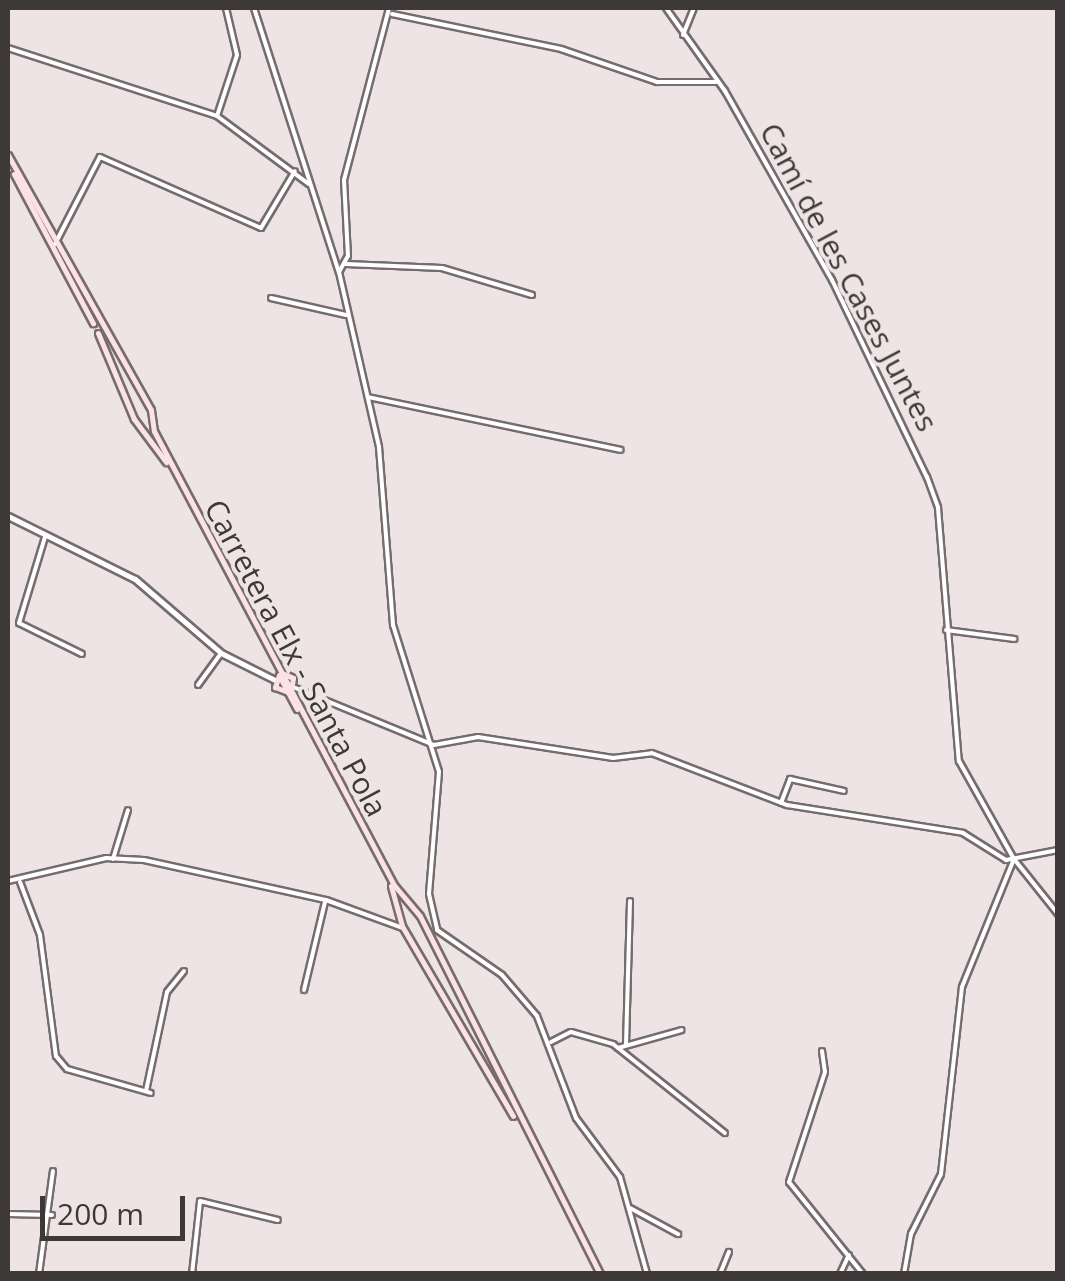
<!DOCTYPE html>
<meta charset="utf-8">
<style>
body{margin:0}
#map{position:relative;width:1065px;height:1281px;overflow:hidden;background:#efe4e5;font-family:"Open Sans",sans-serif}
div>[style]{position:absolute}
[style*='--x']{left:calc(var(--x)*1px);top:calc(var(--y)*1px);width:calc(var(--w)*1px);rotate:calc(var(--a)*1deg)}
.roads{filter:drop-shadow(2px 0 #766c6d) drop-shadow(-2px 0 #766c6d) drop-shadow(0 2px #766c6d) drop-shadow(0 -2px #766c6d)}
.minor>*{height:4px;margin:-2px;padding:0 2px;transform-origin:2px;border-radius:2px;background:#fff}
.tertiary>*{height:5px;margin:-2.5px;padding:0 2.5px;transform-origin:2.5px;border-radius:2.5px;background:#fff}
.secondary>*{height:5px;margin:-2.5px;padding:0 2.5px;transform-origin:2.5px;border-radius:2.5px;background:#fce2e5}
span{translate:-50% -50%;white-space:nowrap;text-align:center;line-height:1.15;-webkit-text-stroke:8px #efe4e5;paint-order:stroke}
.street-label{font-size:30px;color:#3d3939}
.frame{position:absolute;inset:0;border:10px solid #3d3939;pointer-events:none}
.scale{position:absolute;left:40px;top:1196px;width:145px;height:45px;box-sizing:border-box;border:5px solid #3d3939;border-top:0;padding-left:12px;font-size:30px;line-height:35px;white-space:nowrap;color:#3d3939;-webkit-text-stroke:8px #efe4e5;paint-order:stroke}
</style>
<div id="map">
<div class="roads">
<div class="minor">
<div style="--x:254;--y:8;--w:277;--a:72.2"></div>
<div style="--x:339;--y:272;--w:180;--a:77.1"></div>
<div style="--x:379;--y:447;--w:179;--a:85.5"></div>
<div style="--x:393;--y:625;--w:154;--a:72.6"></div>
<div style="--x:439;--y:772;--w:122;--a:94.7"></div>
<div style="--x:429;--y:894;--w:37;--a:77"></div>
<div style="--x:437;--y:930;--w:79;--a:34.7"></div>
<div style="--x:502;--y:975;--w:54;--a:49.5"></div>
<div style="--x:537;--y:1016;--w:109;--a:69.1"></div>
<div style="--x:576;--y:1118;--w:74;--a:53.3"></div>
<div style="--x:620;--y:1177;--w:101;--a:74.4"></div>
<div style="--x:666;--y:8;--w:102;--a:54.6"></div>
<div style="--x:725;--y:91;--w:217;--a:60.5"></div>
<div style="--x:832;--y:280;--w:219;--a:64.3"></div>
<div style="--x:927;--y:477;--w:33;--a:70"></div>
<div style="--x:938;--y:508;--w:254;--a:85.3"></div>
<div style="--x:959;--y:761;--w:112;--a:60.7"></div>
<div style="--x:1014;--y:859;--w:70;--a:51.3"></div>
<div style="--x:392;--y:14;--w:173;--a:11.7"></div>
<div style="--x:561;--y:49;--w:102;--a:19"></div>
<div style="--x:657;--y:82;--w:59;--a:0"></div>
<div style="--x:683;--y:35;--w:29;--a:-68"></div>
<div style="--x:8;--y:48;--w:220;--a:18"></div>
<div style="--x:217;--y:116;--w:114;--a:36.5"></div>
<div style="--x:217;--y:116;--w:64;--a:-71.8"></div>
<div style="--x:237;--y:55;--w:48;--a:-103.2"></div>
<div style="--x:55;--y:244;--w:98;--a:-62.7"></div>
<div style="--x:100;--y:157;--w:176;--a:23.8"></div>
<div style="--x:261;--y:228;--w:66;--a:-59.2"></div>
<div style="--x:346;--y:264;--w:96;--a:2.4"></div>
<div style="--x:442;--y:268;--w:94;--a:16.7"></div>
<div style="--x:339;--y:272;--w:18;--a:-61"></div>
<div style="--x:348;--y:256;--w:76;--a:-93"></div>
<div style="--x:344;--y:180;--w:178;--a:-75.3"></div>
<div style="--x:271;--y:298;--w:77;--a:12.8"></div>
<div style="--x:368;--y:397;--w:258;--a:11.8"></div>
<div style="--x:45;--y:537;--w:90;--a:106.8"></div>
<div style="--x:19;--y:623;--w:70;--a:26.2"></div>
<div style="--x:946;--y:630;--w:69;--a:7.5"></div>
<div style="--x:198;--y:685;--w:39;--a:-54"></div>
<div style="--x:293;--y:687;--w:152;--a:22.4"></div>
<div style="--x:434;--y:745;--w:45;--a:-10.3"></div>
<div style="--x:478;--y:737;--w:137;--a:8.8"></div>
<div style="--x:613;--y:758;--w:39;--a:-7"></div>
<div style="--x:652;--y:753;--w:145;--a:21.1"></div>
<div style="--x:787;--y:805;--w:178;--a:9"></div>
<div style="--x:963;--y:833;--w:51;--a:32.1"></div>
<div style="--x:1006;--y:860;--w:53;--a:-10.9"></div>
<div style="--x:781;--y:803;--w:26;--a:-69"></div>
<div style="--x:790;--y:779;--w:55;--a:12.5"></div>
<div style="--x:113;--y:859;--w:51;--a:-73"></div>
<div style="--x:8;--y:881;--w:101;--a:-13.2"></div>
<div style="--x:106;--y:858;--w:38;--a:3"></div>
<div style="--x:144;--y:860;--w:186;--a:12.4"></div>
<div style="--x:326;--y:900;--w:82;--a:20"></div>
<div style="--x:20;--y:882;--w:57;--a:69.3"></div>
<div style="--x:40;--y:935;--w:122;--a:82.5"></div>
<div style="--x:56;--y:1056;--w:17;--a:50"></div>
<div style="--x:67;--y:1069;--w:87;--a:15.9"></div>
<div style="--x:304;--y:990;--w:90;--a:-76.6"></div>
<div style="--x:551;--y:1042;--w:22;--a:-27"></div>
<div style="--x:571;--y:1032;--w:44;--a:15.9"></div>
<div style="--x:613;--y:1044;--w:143;--a:38.5"></div>
<div style="--x:626;--y:1045;--w:144;--a:-88.4"></div>
<div style="--x:618;--y:1048;--w:66;--a:-15.7"></div>
<div style="--x:822;--y:1051;--w:21;--a:82"></div>
<div style="--x:825;--y:1072;--w:116;--a:108.1"></div>
<div style="--x:789;--y:1182;--w:118;--a:51.2"></div>
<div style="--x:146;--y:1091;--w:101;--a:-78"></div>
<div style="--x:167;--y:992;--w:27;--a:-51"></div>
<div style="--x:630;--y:1208;--w:55;--a:28.4"></div>
<div style="--x:8;--y:1214;--w:44;--a:1.3"></div>
<div style="--x:39;--y:1274;--w:104;--a:-82.3"></div>
<div style="--x:192;--y:1274;--w:73;--a:-83.7"></div>
<div style="--x:200;--y:1201;--w:80;--a:13.7"></div>
<div style="--x:720;--y:1274;--w:24;--a:-68"></div>
<div style="--x:840;--y:1274;--w:21;--a:-65"></div>
<div style="--x:904;--y:1274;--w:41;--a:-80.1"></div>
<div style="--x:911;--y:1234;--w:67;--a:-63.4"></div>
<div style="--x:941;--y:1174;--w:188;--a:-83.6"></div>
<div style="--x:962;--y:987;--w:138;--a:-67.9"></div>
</div>
<div class="tertiary">
<div style="--x:8;--y:516;--w:142;--a:26.4"></div>
<div style="--x:135;--y:579;--w:113;--a:40.7"></div>
<div style="--x:221;--y:653;--w:60;--a:26.6"></div>
</div>
<div class="secondary">
<div style="--x:8;--y:155;--w:292;--a:60.7"></div>
<div style="--x:151;--y:410;--w:21;--a:82"></div>
<div style="--x:154;--y:431;--w:514;--a:62.14"></div>
<div style="--x:394;--y:885;--w:40;--a:50"></div>
<div style="--x:420;--y:916;--w:401;--a:63.3"></div>
<div style="--x:14;--y:174;--w:169;--a:62.1"></div>
<div style="--x:98;--y:333;--w:93;--a:67.3"></div>
<div style="--x:134;--y:419;--w:54;--a:53.3"></div>
<div style="--x:282;--y:673;--w:12;--a:24"></div>
<div style="--x:293;--y:678;--w:13;--a:99"></div>
<div style="--x:279;--y:675;--w:13;--a:108"></div>
<div style="--x:275;--y:687;--w:14;--a:21"></div>
<div style="--x:281;--y:679;--w:34;--a:62"></div>
<div style="--x:391;--y:886;--w:41;--a:74.6"></div>
<div style="--x:402;--y:926;--w:220;--a:59.7"></div>
</div>
</div>
<div class="street-label">
<span style="left:849px;top:277px;rotate:62deg">Camí de les Cases Juntes</span>
<span style="left:296px;top:658px;rotate:62deg">Carretera Elx - Santa Pola</span>
</div>
<div class="frame"></div>
<div class="scale">200 m</div>
</div>
